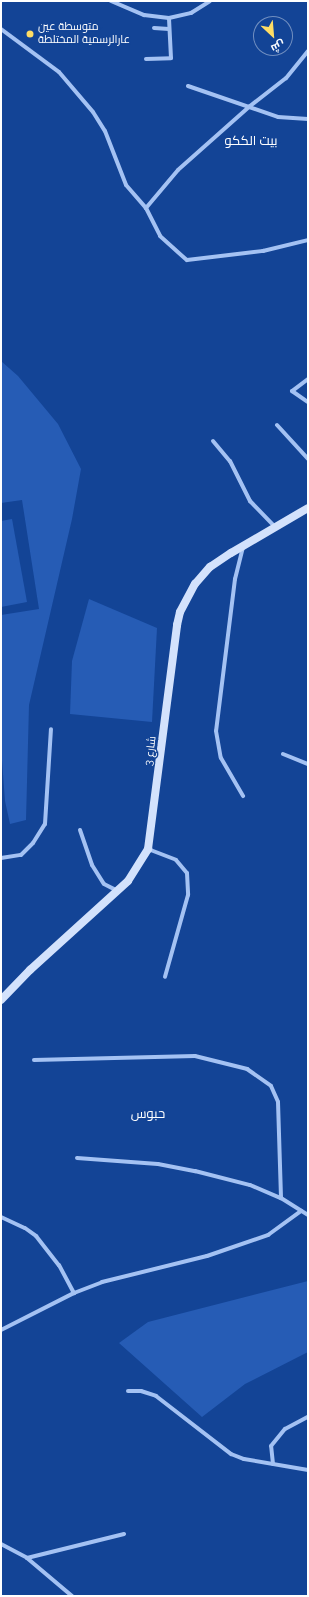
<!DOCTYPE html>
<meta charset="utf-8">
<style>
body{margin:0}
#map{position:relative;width:309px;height:1597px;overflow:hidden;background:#134496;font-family:Raleway,Cairo,sans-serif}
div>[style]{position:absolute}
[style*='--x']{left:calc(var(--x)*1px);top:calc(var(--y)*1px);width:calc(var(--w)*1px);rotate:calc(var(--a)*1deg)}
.green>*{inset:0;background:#265cb5}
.street>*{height:4px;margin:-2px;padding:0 2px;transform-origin:2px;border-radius:2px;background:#a4c2f3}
.secondary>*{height:8px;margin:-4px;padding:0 4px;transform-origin:4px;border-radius:4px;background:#d3e2fc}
.dots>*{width:11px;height:11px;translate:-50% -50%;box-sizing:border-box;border:2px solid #134496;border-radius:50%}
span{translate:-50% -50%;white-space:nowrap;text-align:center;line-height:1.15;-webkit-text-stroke:3px #134496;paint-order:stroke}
.poi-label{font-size:11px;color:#fff}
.left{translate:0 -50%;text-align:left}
.street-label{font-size:11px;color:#fff}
.quarter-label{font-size:13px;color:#fff}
.frame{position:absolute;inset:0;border:2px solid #fff;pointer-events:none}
.north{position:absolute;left:253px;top:16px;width:40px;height:40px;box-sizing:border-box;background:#134496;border:1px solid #718fc0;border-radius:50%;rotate:154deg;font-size:11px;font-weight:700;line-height:16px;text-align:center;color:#fff}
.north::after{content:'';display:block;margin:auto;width:14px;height:18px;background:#ffdd65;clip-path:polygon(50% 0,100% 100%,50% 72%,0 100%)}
</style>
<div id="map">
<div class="green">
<div style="clip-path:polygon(1px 361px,18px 376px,58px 424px,81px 469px,72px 519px,29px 705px,26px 820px,10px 824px,5px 801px,1px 747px,1px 615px,39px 609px,22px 500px,1px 503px)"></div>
<div style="clip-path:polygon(12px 519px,27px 602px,1px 607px,1px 521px)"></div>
<div style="clip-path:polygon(89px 599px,157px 628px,152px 722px,70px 714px,72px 661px)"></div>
<div style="clip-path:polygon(308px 1281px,308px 1352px,245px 1384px,202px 1417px,119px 1343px,148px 1322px)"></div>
</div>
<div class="street">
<div style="--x:111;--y:1;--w:36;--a:23"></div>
<div style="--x:144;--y:15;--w:25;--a:7"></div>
<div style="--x:169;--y:18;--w:23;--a:-13"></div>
<div style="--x:191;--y:13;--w:22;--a:-32"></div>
<div style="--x:154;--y:28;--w:15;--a:4"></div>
<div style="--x:1;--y:29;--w:72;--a:36.6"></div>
<div style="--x:59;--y:72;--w:52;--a:49.6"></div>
<div style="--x:93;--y:112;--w:22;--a:58"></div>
<div style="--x:105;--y:131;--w:58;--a:68.7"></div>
<div style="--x:126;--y:185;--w:30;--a:49"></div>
<div style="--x:308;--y:51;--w:35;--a:129"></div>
<div style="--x:286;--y:78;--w:46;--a:142.1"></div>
<div style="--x:250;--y:106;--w:96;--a:138.4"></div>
<div style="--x:178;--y:170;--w:50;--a:130.1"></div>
<div style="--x:146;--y:208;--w:31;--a:63"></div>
<div style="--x:160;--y:236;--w:36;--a:42"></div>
<div style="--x:187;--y:260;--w:77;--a:-6.8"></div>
<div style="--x:263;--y:251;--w:46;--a:-13.7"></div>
<div style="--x:146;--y:59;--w:25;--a:-2"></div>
<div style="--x:171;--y:58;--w:40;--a:-92.9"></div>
<div style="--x:188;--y:86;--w:95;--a:19"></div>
<div style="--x:278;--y:117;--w:30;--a:4"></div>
<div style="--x:308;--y:379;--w:20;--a:143"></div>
<div style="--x:292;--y:391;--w:19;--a:35"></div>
<div style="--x:277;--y:425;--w:46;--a:47.6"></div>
<div style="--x:213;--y:441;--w:26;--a:50"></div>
<div style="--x:230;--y:461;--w:45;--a:63.4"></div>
<div style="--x:250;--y:501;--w:36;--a:46"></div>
<div style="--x:243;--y:547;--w:33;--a:104"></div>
<div style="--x:235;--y:579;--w:153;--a:97.1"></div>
<div style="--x:216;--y:731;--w:27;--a:80"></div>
<div style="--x:221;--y:758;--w:44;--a:59.9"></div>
<div style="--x:283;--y:754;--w:27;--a:22"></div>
<div style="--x:80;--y:830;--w:37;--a:71"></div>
<div style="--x:92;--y:865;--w:22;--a:58"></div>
<div style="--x:104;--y:884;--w:13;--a:27"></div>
<div style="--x:148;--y:849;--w:30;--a:21"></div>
<div style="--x:176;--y:860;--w:17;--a:50"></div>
<div style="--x:187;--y:873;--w:22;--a:87"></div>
<div style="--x:188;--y:895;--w:85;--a:105.7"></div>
<div style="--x:1;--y:858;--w:20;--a:-9"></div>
<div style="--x:21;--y:855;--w:17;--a:-45"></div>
<div style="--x:33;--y:843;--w:22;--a:-58"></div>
<div style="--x:45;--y:824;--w:95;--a:-86.4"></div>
<div style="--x:34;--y:1060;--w:161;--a:-1.4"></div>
<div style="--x:195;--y:1056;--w:54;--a:14"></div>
<div style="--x:247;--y:1069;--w:29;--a:35"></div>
<div style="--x:271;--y:1086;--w:17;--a:66"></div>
<div style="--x:278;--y:1102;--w:96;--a:88.2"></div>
<div style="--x:77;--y:1158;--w:81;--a:4.2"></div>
<div style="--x:158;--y:1164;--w:38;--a:11"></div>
<div style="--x:195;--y:1171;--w:57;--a:14.3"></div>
<div style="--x:250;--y:1185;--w:34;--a:23"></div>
<div style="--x:281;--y:1198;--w:32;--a:32"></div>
<div style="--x:1;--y:1217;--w:26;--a:25"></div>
<div style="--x:25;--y:1228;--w:14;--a:36"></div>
<div style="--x:36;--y:1236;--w:37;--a:52"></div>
<div style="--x:59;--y:1265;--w:32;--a:62"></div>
<div style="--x:1;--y:1330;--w:82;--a:-26.9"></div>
<div style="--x:74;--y:1293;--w:30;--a:-21"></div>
<div style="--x:102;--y:1282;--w:108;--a:-13.9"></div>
<div style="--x:207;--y:1256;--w:65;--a:-19"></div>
<div style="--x:268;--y:1235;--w:41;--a:-36"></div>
<div style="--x:128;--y:1391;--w:13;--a:0"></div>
<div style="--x:141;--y:1391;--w:16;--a:18"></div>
<div style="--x:156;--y:1396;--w:95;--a:37.7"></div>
<div style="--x:231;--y:1454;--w:14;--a:21"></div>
<div style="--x:244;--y:1459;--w:65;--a:9.8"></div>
<div style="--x:273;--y:1464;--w:18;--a:-96"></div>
<div style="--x:271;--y:1446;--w:22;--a:-51"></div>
<div style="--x:285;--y:1429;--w:26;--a:-28"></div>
<div style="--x:1;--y:1544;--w:30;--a:28"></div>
<div style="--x:27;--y:1558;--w:59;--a:40.2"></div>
<div style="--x:27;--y:1558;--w:100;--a:-13.9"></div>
</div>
<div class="secondary">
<div style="--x:1;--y:1000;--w:42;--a:-46"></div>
<div style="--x:30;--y:970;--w:132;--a:-42.2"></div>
<div style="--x:128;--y:881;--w:38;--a:-58"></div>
<div style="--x:148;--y:849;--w:226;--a:-82.6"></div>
<div style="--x:177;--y:625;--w:13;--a:-77"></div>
<div style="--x:180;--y:612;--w:32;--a:-62"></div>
<div style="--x:195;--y:584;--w:23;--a:-49"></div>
<div style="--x:210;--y:567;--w:25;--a:-34"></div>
<div style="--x:231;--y:553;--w:89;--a:-30.3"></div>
</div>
<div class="dots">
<div style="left:30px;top:34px;background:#ffdd65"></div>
</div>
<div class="poi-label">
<span class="left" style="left:38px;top:34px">متوسطة عين<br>عارالرسمية المختلطة</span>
</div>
<div class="street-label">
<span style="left:151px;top:751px;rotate:-83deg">شارع 3</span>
</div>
<div class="quarter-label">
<span style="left:251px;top:141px">بيت الككو</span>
<span style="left:148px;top:1114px">حبوس</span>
</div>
<div class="frame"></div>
<div class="north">ش</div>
</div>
